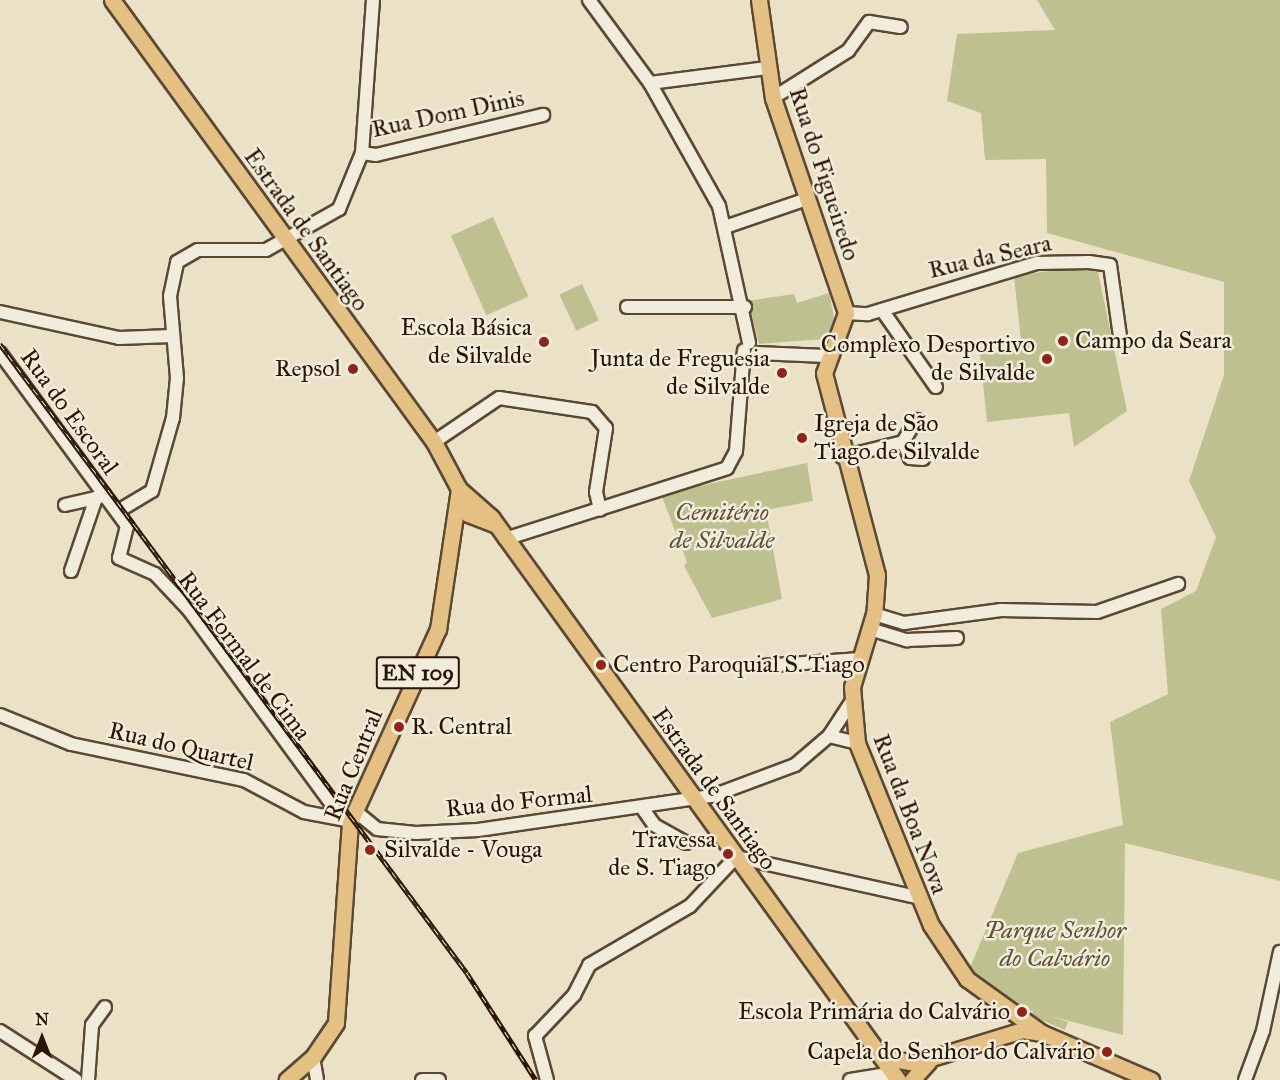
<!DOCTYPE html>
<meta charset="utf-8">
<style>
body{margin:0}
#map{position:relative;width:1280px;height:1080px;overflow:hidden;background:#eae1c7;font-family:"IM FELL Great Primer",serif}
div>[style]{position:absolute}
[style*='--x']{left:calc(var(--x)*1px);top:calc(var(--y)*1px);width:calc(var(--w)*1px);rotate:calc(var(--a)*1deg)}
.green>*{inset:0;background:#bfc090;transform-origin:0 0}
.roads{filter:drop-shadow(2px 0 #5b4833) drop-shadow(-2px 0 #5b4833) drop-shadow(0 2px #5b4833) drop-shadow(0 -2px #5b4833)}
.minor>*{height:12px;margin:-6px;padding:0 6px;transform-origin:6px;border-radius:6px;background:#f1ecdb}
.major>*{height:15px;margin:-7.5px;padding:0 7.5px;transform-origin:7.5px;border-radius:7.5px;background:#e5c084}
.rail>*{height:4.5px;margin-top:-2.25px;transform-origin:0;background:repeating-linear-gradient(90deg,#f1ecdb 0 7px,#2b1502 0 14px);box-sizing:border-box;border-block:2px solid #2b1502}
.dots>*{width:16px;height:16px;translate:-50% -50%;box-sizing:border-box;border:3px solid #f1ecdb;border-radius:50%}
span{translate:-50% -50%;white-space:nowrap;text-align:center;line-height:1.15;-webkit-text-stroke:5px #f1ecdb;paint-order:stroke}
.shield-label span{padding:2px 4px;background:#f1ecdb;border:2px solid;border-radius:4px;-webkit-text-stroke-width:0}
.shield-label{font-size:22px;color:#2b1502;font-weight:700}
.street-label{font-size:24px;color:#2b1502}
.poi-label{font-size:24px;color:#2b1502}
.right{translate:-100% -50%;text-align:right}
.left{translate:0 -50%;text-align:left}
.park-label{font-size:24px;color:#5f5134;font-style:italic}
.north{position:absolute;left:12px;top:1008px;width:60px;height:60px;-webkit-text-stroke:4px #f1ecdb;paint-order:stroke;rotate:0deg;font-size:16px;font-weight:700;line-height:24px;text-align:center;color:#2b1502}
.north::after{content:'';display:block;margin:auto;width:21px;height:27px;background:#2b1502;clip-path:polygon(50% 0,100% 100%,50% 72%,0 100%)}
</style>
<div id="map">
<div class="green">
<div style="clip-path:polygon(1037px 0,1280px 0,1280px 881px,1125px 843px,1123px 1035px,1050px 1016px,1068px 1022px,1065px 1030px,1032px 1016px,1033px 1011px,1009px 1005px,969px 970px,1018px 853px,1123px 825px,1110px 722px,1168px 694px,1161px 609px,1196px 591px,1216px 537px,1189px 481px,1224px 375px,1224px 282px,1047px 233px,1046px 159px,985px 160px,981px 113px,947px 101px,957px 34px,1055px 30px)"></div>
<div style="left:493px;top:217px;width:87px;height:46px;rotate:66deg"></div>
<div style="clip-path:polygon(1076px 267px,1098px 272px,1127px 411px,1074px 447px,1069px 413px,987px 422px,980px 354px,1022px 350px,1014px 276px)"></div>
<div style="left:582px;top:284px;width:40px;height:25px;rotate:65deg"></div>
<div style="clip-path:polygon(829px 293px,835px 322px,824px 339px,759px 344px,748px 301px,794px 294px,797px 303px)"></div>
<div style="clip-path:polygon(807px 463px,813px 501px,766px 510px,782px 599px,712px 618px,684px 566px,687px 562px,661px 494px)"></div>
</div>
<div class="roads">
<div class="minor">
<div style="--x:589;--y:0;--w:103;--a:53.7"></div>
<div style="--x:650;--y:83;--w:141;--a:60.7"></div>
<div style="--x:719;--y:206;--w:140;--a:77.6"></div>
<div style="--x:650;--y:83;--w:118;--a:-7.3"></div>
<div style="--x:773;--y:98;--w:89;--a:-32.1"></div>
<div style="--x:848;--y:51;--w:36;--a:-54"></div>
<div style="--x:869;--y:22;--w:32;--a:9"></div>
<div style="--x:362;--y:153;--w:14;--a:8"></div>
<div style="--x:376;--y:155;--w:172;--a:-13.5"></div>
<div style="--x:725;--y:227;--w:87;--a:-18.9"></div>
<div style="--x:627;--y:307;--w:118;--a:0"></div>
<div style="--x:882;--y:310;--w:94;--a:55"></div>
<div style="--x:0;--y:312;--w:122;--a:12.3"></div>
<div style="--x:119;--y:338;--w:53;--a:-2.2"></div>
<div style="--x:846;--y:313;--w:22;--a:3"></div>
<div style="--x:868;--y:314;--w:177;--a:-16.8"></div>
<div style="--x:1037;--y:263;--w:52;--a:-1.1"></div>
<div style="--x:1089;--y:262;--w:21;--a:8"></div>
<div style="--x:1110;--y:265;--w:72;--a:82"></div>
<div style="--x:0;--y:353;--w:215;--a:53.7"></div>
<div style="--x:127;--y:526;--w:33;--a:104"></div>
<div style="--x:119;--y:558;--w:39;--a:24"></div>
<div style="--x:155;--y:574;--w:50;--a:46.6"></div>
<div style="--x:189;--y:610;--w:257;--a:53.7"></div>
<div style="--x:757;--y:353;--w:69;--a:2.5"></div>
<div style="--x:434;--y:442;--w:78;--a:-34.1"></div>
<div style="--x:499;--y:398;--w:94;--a:8.6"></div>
<div style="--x:592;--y:412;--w:21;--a:49"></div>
<div style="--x:606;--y:428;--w:65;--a:98.9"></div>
<div style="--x:596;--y:492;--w:18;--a:77"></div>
<div style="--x:903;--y:442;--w:17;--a:66"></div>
<div style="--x:910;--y:458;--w:13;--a:4"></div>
<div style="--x:842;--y:457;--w:63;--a:-13.8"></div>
<div style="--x:903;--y:442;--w:26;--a:-59"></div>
<div style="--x:65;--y:505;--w:32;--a:-13"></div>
<div style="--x:125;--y:507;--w:31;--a:-31"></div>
<div style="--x:152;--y:491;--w:76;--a:-74"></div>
<div style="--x:173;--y:418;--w:40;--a:-84.3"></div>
<div style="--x:177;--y:378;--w:82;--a:-94.9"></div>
<div style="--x:170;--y:296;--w:35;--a:-78"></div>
<div style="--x:177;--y:262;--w:24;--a:-30"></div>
<div style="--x:198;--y:250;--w:68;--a:0"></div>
<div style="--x:266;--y:250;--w:84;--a:-29.3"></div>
<div style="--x:339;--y:209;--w:61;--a:-67.7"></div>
<div style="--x:362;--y:153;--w:153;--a:-85.9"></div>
<div style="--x:505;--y:539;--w:233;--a:-17.7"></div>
<div style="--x:727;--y:468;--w:19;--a:-62"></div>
<div style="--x:736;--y:451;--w:101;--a:-85.5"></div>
<div style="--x:71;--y:571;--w:77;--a:-71.1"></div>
<div style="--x:96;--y:498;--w:9;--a:-18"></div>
<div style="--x:874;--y:614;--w:31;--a:17"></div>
<div style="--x:904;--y:623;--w:98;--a:-7.6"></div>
<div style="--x:1001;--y:610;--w:96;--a:1.2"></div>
<div style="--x:1097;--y:612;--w:86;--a:-19.1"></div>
<div style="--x:870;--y:629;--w:39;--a:17"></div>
<div style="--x:907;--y:640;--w:50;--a:-2.3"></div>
<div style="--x:762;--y:666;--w:98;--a:-4.1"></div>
<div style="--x:0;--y:715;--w:77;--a:22.2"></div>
<div style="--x:71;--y:744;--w:177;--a:11.8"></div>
<div style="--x:244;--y:780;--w:68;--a:28.1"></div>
<div style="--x:304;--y:812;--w:43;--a:10.8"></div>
<div style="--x:829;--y:736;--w:29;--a:14"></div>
<div style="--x:643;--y:809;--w:19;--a:55"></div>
<div style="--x:654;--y:825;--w:37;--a:29"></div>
<div style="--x:355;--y:811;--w:28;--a:39"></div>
<div style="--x:377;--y:829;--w:39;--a:6"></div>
<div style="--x:416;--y:833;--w:62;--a:-2.8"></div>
<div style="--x:478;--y:830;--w:236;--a:-8.3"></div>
<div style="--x:712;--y:796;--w:89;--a:-20.5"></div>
<div style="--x:795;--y:765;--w:45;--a:-40.5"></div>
<div style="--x:829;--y:736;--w:42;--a:-56.7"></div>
<div style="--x:0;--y:1031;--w:90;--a:32.8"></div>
<div style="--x:313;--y:1057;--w:23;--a:80"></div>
<div style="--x:88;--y:1080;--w:55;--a:-85.8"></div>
<div style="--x:92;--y:1025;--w:22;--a:-54"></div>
<div style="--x:422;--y:1080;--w:17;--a:0"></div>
<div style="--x:547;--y:1080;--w:46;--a:-105.3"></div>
<div style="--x:535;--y:1036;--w:57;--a:-46.4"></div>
<div style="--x:574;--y:995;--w:34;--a:-63"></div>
<div style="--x:589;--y:965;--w:117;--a:-30.3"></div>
<div style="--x:690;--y:906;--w:67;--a:-46.8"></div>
<div style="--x:736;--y:857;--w:184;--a:12.5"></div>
<div style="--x:850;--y:1080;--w:44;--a:-9.2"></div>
<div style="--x:1245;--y:1080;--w:52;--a:-69.8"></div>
<div style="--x:1263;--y:1031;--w:81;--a:-77.9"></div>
</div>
<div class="major">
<div style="--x:112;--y:0;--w:547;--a:53.93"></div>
<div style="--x:434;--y:442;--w:53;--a:62"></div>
<div style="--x:459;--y:489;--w:142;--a:98.5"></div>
<div style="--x:438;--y:629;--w:212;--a:114.5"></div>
<div style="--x:350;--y:822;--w:201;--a:94"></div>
<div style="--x:336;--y:1023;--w:41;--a:124.1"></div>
<div style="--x:313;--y:1057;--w:35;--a:139"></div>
<div style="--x:759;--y:0;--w:99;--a:81.9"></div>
<div style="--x:773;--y:98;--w:227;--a:71.2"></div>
<div style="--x:846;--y:313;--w:64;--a:110.1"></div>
<div style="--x:824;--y:373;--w:209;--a:75.3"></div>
<div style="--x:877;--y:575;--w:39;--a:94"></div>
<div style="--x:874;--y:614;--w:76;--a:106.8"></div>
<div style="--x:852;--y:687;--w:56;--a:84.9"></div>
<div style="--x:857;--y:743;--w:196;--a:67.9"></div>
<div style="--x:931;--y:925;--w:65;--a:56.3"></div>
<div style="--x:967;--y:979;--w:92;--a:35.8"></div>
<div style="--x:459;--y:489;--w:43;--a:41.2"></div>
<div style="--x:491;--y:517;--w:695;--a:54.14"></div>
<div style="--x:458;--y:500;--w:17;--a:54"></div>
<div style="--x:468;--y:514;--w:28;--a:21"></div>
<div style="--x:881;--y:1057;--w:35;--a:10"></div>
<div style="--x:915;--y:1063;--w:112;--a:-17.1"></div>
<div style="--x:1022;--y:1030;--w:20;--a:9"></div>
<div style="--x:1042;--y:1033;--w:119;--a:23.3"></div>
<div style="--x:912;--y:1080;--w:25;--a:-48"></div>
</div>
</div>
<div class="rail">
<div style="--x:0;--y:344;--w:783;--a:53.41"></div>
<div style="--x:467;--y:973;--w:127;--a:57.2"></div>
</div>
<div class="dots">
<div style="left:1063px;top:341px;background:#8f2418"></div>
<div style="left:544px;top:342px;background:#8f2418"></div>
<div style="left:1047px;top:359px;background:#8f2418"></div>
<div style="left:353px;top:369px;background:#8f2418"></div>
<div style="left:782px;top:373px;background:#8f2418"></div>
<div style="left:802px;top:438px;background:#8f2418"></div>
<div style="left:601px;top:665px;background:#8f2418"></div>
<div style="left:399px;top:727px;background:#8f2418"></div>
<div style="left:370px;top:850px;background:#8f2418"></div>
<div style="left:728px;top:854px;background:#8f2418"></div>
<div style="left:1022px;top:1012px;background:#8f2418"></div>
<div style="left:1107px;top:1052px;background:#8f2418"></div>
</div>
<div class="shield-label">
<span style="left:418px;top:673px">EN 109</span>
</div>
<div class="street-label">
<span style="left:448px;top:114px;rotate:-12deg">Rua Dom Dinis</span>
<span style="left:824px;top:174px;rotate:72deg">Rua do Figueiredo</span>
<span style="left:306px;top:230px;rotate:54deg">Estrada de Santiago</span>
<span style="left:990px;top:257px;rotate:-13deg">Rua da Seara</span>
<span style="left:69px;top:412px;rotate:54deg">Rua do Escoral</span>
<span style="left:244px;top:656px;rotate:53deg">Rua Formal de Cima</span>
<span style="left:181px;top:747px;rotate:13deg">Rua do Quartel</span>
<span style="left:354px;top:765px;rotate:-68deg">Rua Central</span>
<span style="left:714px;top:789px;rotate:54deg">Estrada de Santiago</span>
<span style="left:519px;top:802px;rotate:-6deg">Rua do Formal</span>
<span style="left:910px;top:814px;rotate:69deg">Rua da Boa Nova</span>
</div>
<div class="poi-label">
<span class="right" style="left:532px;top:342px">Escola Básica<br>de Silvalde</span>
<span class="left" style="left:1075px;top:341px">Campo da Seara</span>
<span class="right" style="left:1035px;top:359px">Complexo Desportivo<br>de Silvalde</span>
<span class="right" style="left:770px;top:373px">Junta de Freguesia<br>de Silvalde</span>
<span class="right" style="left:341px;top:369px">Repsol</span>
<span class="left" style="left:814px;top:438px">Igreja de São<br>Tiago de Silvalde</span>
<span class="left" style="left:613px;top:665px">Centro Paroquial S. Tiago</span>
<span class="left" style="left:411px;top:727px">R. Central</span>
<span class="right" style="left:716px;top:854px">Travessa<br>de S. Tiago</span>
<span class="left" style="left:384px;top:850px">Silvalde - Vouga</span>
<span class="right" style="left:1010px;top:1012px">Escola Primária do Calvário</span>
<span class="right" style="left:1095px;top:1052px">Capela do Senhor do Calvário</span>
</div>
<div class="park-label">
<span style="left:722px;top:527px">Cemitério<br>de Silvalde</span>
<span style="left:1055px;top:945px">Parque Senhor<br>do Calvário</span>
</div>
<div class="north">N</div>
</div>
